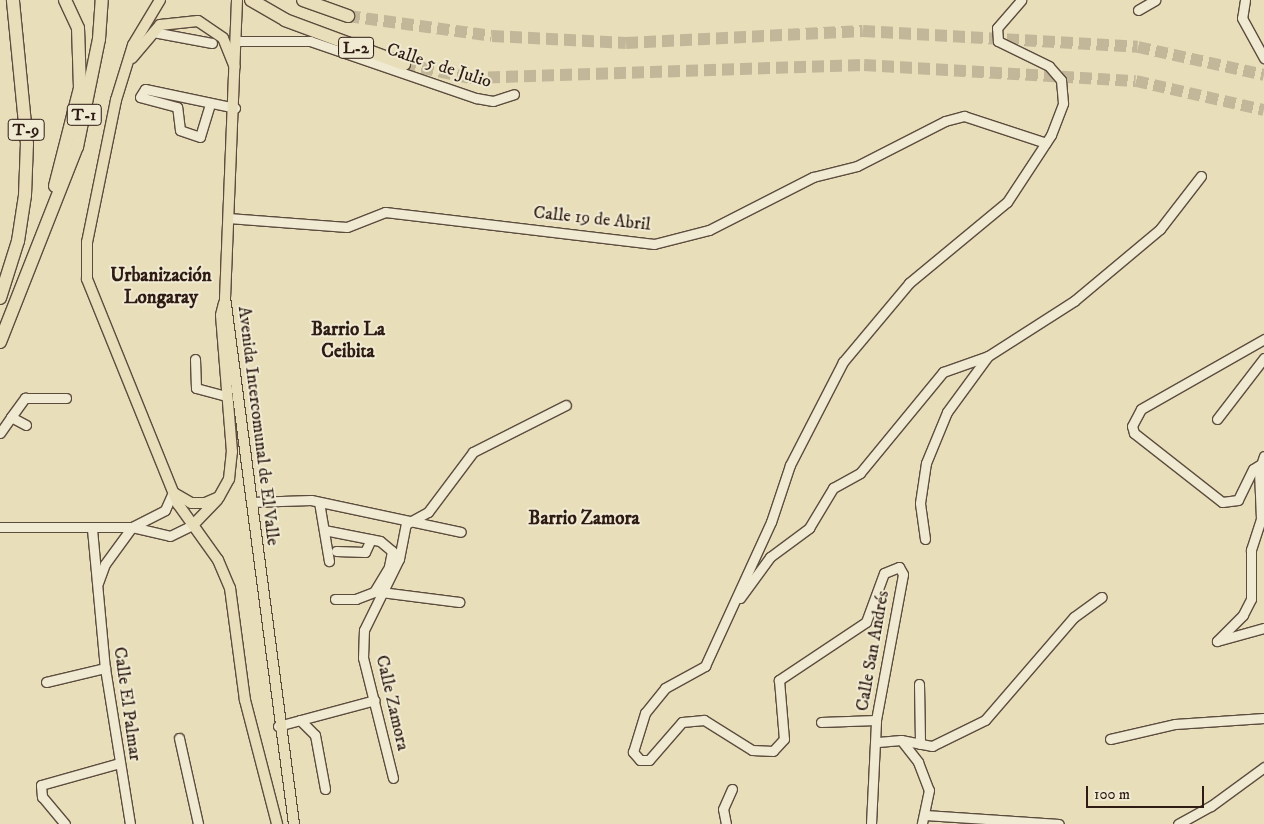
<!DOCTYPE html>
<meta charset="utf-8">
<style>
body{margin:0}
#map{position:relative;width:1264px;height:824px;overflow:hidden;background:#e8deba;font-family:"IM FELL DW Pica",serif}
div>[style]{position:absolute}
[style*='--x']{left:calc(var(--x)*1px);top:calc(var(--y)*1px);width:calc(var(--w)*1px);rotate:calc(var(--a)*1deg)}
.highway-tunnel>*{height:12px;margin-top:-6px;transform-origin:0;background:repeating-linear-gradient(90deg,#c3b799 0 12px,transparent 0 18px)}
.roads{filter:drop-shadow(1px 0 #5c4c3e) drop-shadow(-1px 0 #5c4c3e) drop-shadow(0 1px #5c4c3e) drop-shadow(0 -1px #5c4c3e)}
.minor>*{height:9px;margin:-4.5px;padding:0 4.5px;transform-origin:4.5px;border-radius:4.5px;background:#f0ead2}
.major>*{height:10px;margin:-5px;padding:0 5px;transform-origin:5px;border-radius:5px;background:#e8deba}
.highway>*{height:12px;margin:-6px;padding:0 6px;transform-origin:6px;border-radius:6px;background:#e8deba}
span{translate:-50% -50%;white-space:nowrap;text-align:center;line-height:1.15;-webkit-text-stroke:4px #f0ead2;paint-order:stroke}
.shield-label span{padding:1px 4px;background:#f0ead2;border:1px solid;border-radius:4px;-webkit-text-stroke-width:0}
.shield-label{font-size:16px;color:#2d1b14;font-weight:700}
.street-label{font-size:18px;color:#2d1b14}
.neighbourhood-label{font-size:19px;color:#2d1b14;font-weight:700}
.scale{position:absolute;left:1086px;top:786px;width:118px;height:22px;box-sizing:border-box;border:2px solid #2d1b14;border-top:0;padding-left:6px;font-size:15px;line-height:18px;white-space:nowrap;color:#2d1b14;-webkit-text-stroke:4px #f0ead2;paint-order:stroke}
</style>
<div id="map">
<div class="highway-tunnel">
<div style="--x:348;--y:16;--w:145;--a:7.9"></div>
<div style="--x:492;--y:36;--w:134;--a:3"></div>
<div style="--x:626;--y:43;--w:237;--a:-2.9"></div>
<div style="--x:863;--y:31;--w:275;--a:3.3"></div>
<div style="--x:1138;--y:47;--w:129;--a:12.5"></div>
<div style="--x:404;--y:64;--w:67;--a:12"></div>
<div style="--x:470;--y:78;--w:394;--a:-1.9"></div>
<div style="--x:864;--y:65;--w:272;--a:3.4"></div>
<div style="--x:1136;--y:81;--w:131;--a:12.8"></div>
</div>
<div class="roads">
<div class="minor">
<div style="--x:1245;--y:0;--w:18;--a:99"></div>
<div style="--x:1242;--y:18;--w:46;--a:61.2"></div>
<div style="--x:1138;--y:10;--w:20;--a:-30"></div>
<div style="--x:153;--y:32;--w:60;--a:10.6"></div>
<div style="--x:237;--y:41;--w:73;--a:0"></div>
<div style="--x:310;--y:41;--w:176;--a:19"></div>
<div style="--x:476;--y:98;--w:17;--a:10"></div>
<div style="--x:493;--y:101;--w:22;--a:-18"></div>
<div style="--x:210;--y:104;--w:34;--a:107"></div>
<div style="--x:200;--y:137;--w:21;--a:-161"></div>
<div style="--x:180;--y:130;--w:23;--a:-97"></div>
<div style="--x:177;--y:107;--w:38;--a:-165"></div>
<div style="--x:140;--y:97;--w:9;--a:-58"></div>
<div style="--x:145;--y:89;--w:92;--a:11.9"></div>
<div style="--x:228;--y:218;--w:119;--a:4.3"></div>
<div style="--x:347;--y:227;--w:41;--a:-21.5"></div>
<div style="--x:385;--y:212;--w:271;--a:6.8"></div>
<div style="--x:654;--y:244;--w:57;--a:-14.3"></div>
<div style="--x:709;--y:230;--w:117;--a:-27"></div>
<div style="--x:813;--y:177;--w:45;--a:-14"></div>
<div style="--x:857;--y:166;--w:99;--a:-27.1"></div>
<div style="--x:945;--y:121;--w:20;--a:-15"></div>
<div style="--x:964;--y:116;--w:86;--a:18.2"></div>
<div style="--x:195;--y:359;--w:29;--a:88"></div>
<div style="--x:196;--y:388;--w:31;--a:15"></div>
<div style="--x:11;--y:417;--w:24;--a:-54"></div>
<div style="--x:25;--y:398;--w:41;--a:0"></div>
<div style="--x:1217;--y:419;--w:77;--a:-52.4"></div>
<div style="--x:0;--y:433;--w:19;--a:-55"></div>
<div style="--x:11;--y:417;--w:17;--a:28"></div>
<div style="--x:1264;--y:456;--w:16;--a:108"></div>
<div style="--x:1259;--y:471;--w:48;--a:87.6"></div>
<div style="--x:1261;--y:519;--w:33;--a:108"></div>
<div style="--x:1251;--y:550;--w:49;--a:90"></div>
<div style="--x:1251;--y:599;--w:18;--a:117"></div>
<div style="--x:1243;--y:615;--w:37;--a:135"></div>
<div style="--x:1217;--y:641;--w:49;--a:-15.5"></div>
<div style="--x:1261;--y:464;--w:9;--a:148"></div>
<div style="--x:1253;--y:469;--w:34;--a:116"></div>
<div style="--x:1238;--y:500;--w:16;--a:173"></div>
<div style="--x:1222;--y:502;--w:112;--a:-141.9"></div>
<div style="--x:1134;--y:433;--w:7;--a:-106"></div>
<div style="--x:1132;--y:426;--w:19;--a:-62"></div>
<div style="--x:1141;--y:409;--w:142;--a:-29.6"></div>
<div style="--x:251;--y:502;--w:60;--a:-1.9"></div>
<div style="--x:311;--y:500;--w:153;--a:12"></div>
<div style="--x:319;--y:502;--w:60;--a:80.4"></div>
<div style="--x:408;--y:523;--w:23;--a:-29"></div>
<div style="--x:428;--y:512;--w:75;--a:-53.1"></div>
<div style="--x:473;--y:452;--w:104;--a:-26.8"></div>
<div style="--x:0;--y:527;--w:132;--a:0"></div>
<div style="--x:132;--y:527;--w:39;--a:13"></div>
<div style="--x:170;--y:536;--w:25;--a:-26"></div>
<div style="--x:92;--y:529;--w:140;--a:84.7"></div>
<div style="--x:105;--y:668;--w:158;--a:80.9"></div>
<div style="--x:324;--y:530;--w:57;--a:11.1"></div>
<div style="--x:380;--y:541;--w:16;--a:40"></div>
<div style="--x:392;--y:551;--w:16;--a:101"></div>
<div style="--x:389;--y:567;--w:29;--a:121"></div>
<div style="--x:374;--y:592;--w:19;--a:159"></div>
<div style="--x:356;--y:599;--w:21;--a:180"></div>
<div style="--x:925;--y:539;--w:36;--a:-98"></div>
<div style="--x:920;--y:503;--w:40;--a:-81.5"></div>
<div style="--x:926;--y:463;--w:55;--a:-67.6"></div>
<div style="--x:947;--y:412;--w:69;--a:-53.8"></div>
<div style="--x:336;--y:551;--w:29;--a:2"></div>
<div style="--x:365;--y:552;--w:14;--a:-65"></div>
<div style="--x:98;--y:583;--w:20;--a:-70"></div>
<div style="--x:105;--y:564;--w:46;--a:-53.9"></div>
<div style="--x:132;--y:527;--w:37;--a:-27"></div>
<div style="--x:165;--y:510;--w:20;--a:-66"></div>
<div style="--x:381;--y:592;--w:79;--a:7.3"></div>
<div style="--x:740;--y:598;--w:51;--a:-53.8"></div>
<div style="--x:770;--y:557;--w:49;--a:-36.6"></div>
<div style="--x:809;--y:528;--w:47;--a:-59"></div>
<div style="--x:833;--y:488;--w:31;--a:-29"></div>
<div style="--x:860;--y:473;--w:131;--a:-50.6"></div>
<div style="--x:943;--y:372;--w:48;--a:-19.6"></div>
<div style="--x:988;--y:356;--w:102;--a:-32.6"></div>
<div style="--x:1074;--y:301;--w:112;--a:-39.9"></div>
<div style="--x:1160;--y:229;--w:67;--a:-52.3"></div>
<div style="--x:46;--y:682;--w:61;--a:-13.3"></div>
<div style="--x:919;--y:684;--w:60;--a:89"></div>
<div style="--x:300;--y:720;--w:21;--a:45"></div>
<div style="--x:315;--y:735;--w:55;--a:79.5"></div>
<div style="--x:821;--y:722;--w:55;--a:-2.1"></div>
<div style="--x:278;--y:726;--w:100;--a:-15"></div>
<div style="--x:179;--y:738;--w:88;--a:77.5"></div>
<div style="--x:1110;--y:739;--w:67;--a:-13"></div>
<div style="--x:1175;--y:724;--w:89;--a:-3.9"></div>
<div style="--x:901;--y:740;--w:32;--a:11"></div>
<div style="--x:932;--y:746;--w:59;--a:-26.1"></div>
<div style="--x:985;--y:720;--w:136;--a:-49.2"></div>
<div style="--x:1074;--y:617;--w:34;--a:-36"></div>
<div style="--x:878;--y:742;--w:23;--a:-5"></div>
<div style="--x:901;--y:740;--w:28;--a:52"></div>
<div style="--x:918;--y:762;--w:30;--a:69"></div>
<div style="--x:929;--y:790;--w:35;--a:102"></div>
<div style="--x:393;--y:778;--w:124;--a:-104"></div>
<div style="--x:363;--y:658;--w:28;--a:-88"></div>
<div style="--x:364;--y:630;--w:79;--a:-63.8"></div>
<div style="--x:399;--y:559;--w:36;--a:-79"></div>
<div style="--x:925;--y:815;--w:134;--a:3.8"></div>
<div style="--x:65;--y:824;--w:35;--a:-130"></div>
<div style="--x:42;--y:797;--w:12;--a:-95"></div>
<div style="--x:41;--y:785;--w:82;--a:-15.6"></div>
<div style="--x:726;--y:824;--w:15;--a:-101"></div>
<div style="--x:723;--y:809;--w:22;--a:-66"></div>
<div style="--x:871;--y:824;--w:104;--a:-87.2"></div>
<div style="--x:876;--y:720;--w:148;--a:-79.5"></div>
<div style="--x:903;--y:574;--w:8;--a:-120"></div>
<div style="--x:899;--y:567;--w:16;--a:158"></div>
<div style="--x:884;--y:573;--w:52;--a:110.2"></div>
<div style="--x:866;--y:622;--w:105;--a:146.3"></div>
<div style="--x:779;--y:680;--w:59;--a:85.2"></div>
<div style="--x:784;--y:739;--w:16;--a:133"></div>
<div style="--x:773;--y:751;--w:21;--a:-177"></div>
<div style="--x:752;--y:750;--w:57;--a:-148"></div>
<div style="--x:704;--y:720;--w:22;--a:175"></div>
<div style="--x:682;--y:722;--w:50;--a:131"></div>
<div style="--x:649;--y:760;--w:9;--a:180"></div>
<div style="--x:640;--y:760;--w:11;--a:-131"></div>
<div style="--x:633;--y:752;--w:41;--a:-72.9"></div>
<div style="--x:645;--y:713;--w:32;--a:-51"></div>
<div style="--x:665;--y:688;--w:46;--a:-28.8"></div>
<div style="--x:705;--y:666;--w:158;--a:-65.4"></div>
<div style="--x:771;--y:522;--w:60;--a:-71.6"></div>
<div style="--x:790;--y:465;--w:116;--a:-62.8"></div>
<div style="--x:843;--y:362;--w:103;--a:-50.1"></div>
<div style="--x:909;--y:283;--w:127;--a:-39.6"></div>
<div style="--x:1007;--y:202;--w:80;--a:-56.7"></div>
<div style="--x:1051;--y:135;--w:34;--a:-69"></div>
<div style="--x:1063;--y:103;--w:23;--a:-95"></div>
<div style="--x:1061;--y:80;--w:18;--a:-131"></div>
<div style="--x:1049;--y:66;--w:57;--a:-153.9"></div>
<div style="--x:998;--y:41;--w:13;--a:-94"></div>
<div style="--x:997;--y:28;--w:37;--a:-49"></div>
<div style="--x:1178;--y:824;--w:38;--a:-29"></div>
<div style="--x:1211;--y:806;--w:66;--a:-36.3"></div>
</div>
<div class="major">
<div style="--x:160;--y:0;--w:52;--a:121"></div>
<div style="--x:133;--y:45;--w:58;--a:107.2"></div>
<div style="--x:116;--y:100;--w:145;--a:101.5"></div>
<div style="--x:87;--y:242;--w:37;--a:90"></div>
<div style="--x:87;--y:279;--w:243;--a:68"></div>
<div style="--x:178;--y:504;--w:69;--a:54.5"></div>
<div style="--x:218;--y:560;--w:30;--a:67"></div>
<div style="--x:230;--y:588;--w:113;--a:82.4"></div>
<div style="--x:245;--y:700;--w:128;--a:75.5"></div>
<div style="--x:237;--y:0;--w:297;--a:92.3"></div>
<div style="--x:225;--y:297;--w:531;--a:82.54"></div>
<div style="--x:132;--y:58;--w:43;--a:-49.7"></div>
<div style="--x:160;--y:25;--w:38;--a:-6"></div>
<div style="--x:198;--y:21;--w:30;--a:34"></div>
<div style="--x:223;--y:38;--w:31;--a:68"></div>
<div style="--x:174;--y:493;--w:20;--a:30"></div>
<div style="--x:191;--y:503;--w:14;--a:0"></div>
<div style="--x:205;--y:503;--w:15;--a:-23"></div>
<div style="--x:219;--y:497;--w:21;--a:-61"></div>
<div style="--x:229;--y:479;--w:27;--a:-84"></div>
<div style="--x:232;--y:452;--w:137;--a:-94.6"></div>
<div style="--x:221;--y:315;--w:12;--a:-76"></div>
<div style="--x:193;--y:525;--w:35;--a:-46"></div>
</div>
<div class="highway">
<div style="--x:251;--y:0;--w:39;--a:30"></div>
<div style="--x:285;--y:20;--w:127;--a:20.3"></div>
<div style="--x:303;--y:0;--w:48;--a:19.6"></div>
<div style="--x:55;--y:186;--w:101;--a:-75.7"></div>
<div style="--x:80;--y:88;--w:60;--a:-91.9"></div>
<div style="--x:78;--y:28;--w:31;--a:-115"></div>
<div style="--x:0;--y:298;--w:60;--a:-72.5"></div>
<div style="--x:18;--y:241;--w:47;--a:-81.3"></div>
<div style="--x:25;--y:195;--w:51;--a:-87.8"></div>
<div style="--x:27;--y:144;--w:145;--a:-95.6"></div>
<div style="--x:0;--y:342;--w:210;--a:-68.5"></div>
<div style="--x:77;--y:147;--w:110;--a:-78.5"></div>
<div style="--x:99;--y:39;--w:39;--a:-86"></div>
</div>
</div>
<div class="shield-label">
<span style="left:356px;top:48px">L-2</span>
<span style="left:84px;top:115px">T-1</span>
<span style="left:26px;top:130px">T-9</span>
</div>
<div class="street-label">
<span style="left:439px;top:66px;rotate:18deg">Calle 5 de Julio</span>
<span style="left:592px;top:219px;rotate:6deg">Calle 19 de Abril</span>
<span style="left:258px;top:426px;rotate:83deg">Avenida Intercomunal de El Valle</span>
<span style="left:873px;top:651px;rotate:-80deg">Calle San Andrés</span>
<span style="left:392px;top:703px;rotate:77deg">Calle Zamora</span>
<span style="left:127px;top:704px;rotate:82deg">Calle El Palmar</span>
</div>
<div class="neighbourhood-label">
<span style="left:161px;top:287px">Urbanización<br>Longaray</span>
<span style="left:348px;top:341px">Barrio La<br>Ceibita</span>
<span style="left:584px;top:519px">Barrio Zamora</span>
</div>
<div class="scale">100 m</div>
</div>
